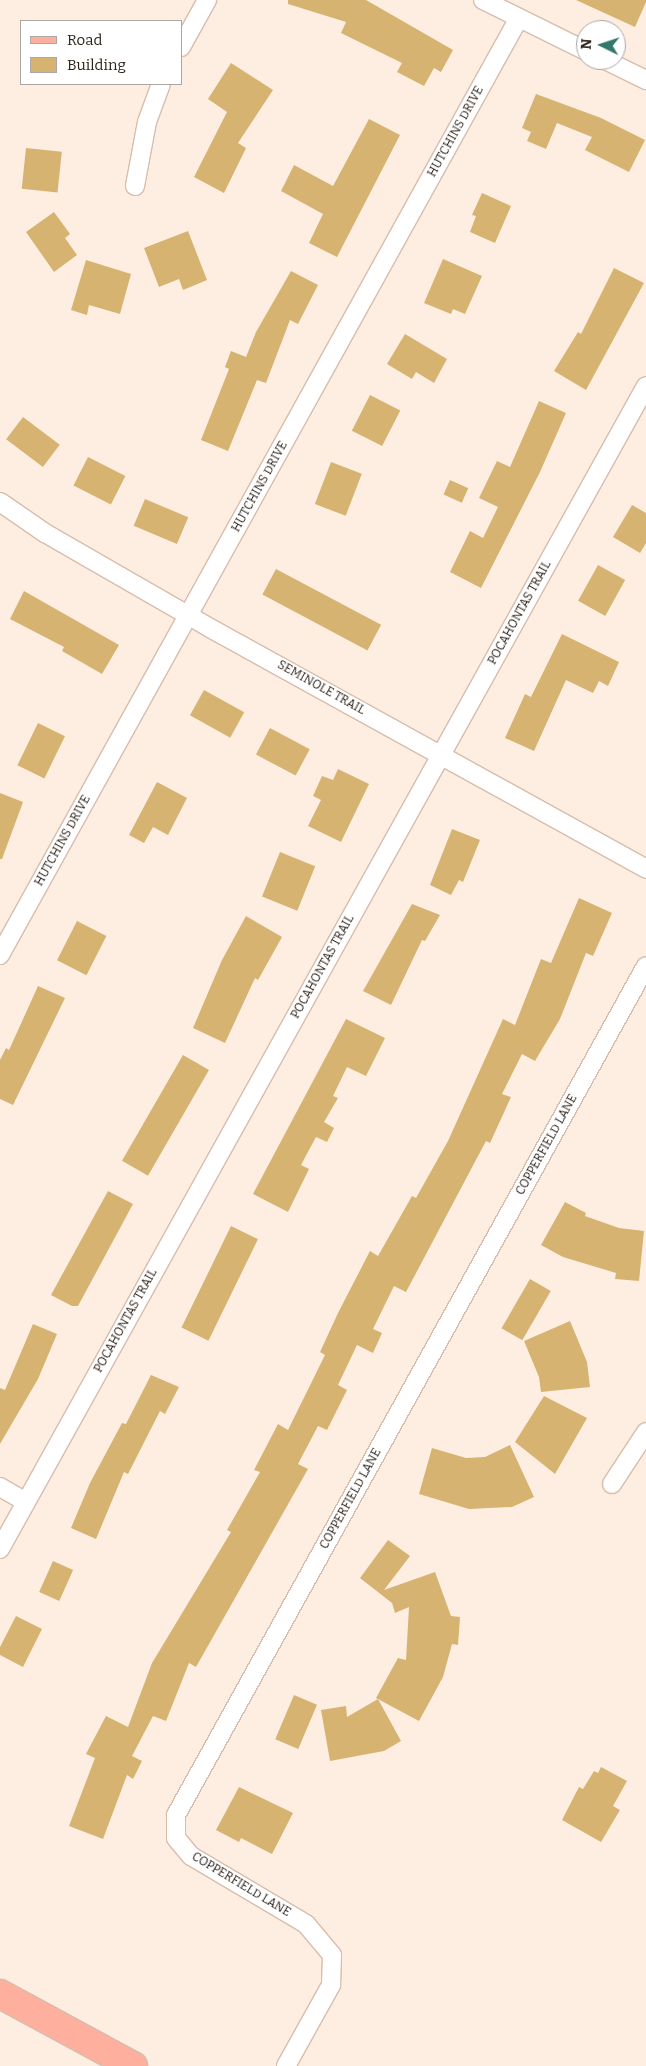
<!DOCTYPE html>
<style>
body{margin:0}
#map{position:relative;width:646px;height:2066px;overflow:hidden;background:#feeee2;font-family:Bitter,serif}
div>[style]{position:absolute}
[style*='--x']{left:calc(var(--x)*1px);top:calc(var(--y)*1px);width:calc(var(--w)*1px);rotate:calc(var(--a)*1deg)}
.building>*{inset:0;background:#d6b371;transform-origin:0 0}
.roads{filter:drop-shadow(1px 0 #d7bdab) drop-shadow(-1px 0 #d7bdab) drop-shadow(0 1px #d7bdab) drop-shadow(0 -1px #d7bdab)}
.street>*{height:18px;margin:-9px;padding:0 9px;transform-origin:9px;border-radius:9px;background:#fff}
.primary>*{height:28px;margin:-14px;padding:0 14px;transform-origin:14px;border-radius:14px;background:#ffaf9e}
span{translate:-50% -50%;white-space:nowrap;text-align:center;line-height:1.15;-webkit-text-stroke:4px #fff;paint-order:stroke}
.street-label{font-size:12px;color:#2c221b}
.legend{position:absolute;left:20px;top:20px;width:162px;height:65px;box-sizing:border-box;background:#fff;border:1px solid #aba7a4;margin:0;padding:6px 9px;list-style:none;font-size:15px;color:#2c221b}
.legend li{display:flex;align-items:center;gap:10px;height:25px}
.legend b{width:25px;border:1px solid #aba7a4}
.north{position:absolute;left:576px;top:20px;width:50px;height:50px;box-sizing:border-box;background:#fff;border:1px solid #aba7a4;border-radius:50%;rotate:274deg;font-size:14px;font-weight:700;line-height:20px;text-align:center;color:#2c221b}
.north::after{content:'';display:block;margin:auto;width:18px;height:22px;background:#33786d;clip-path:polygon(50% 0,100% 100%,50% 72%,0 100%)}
</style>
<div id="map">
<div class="building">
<div style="clip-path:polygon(288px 0,366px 0,453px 50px,441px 72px,434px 68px,424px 86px,397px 72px,402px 63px,341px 33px,346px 22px,288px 4px)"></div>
<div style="clip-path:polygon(576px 0,646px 0,646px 2px,635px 27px)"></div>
<div style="clip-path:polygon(231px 63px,273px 90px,238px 143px,246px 148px,224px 193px,194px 177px,227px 112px,208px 99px)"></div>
<div style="clip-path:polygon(536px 94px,601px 118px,645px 140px,629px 172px,585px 150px,592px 137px,557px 123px,546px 149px,527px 141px,531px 132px,522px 128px)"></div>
<div style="clip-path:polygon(369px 119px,400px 135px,337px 257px,309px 243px,323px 214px,281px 191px,294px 165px,333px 186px)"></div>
<div style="left:26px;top:148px;width:36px;height:41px;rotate:6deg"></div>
<div style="clip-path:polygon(482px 193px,511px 206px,495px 243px,470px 232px,476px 216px,472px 215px)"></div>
<div style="clip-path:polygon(54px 212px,70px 234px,65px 238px,77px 255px,54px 272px,26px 232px)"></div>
<div style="clip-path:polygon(188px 231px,207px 280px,183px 290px,179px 279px,159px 287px,144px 248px)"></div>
<div style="clip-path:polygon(443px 259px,482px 276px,465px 314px,453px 309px,451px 314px,424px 303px)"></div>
<div style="clip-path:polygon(86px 260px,131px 274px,120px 314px,89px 305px,87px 315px,71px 310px)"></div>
<div style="clip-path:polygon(614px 268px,644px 283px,586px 390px,554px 371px,578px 332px,581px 334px)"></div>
<div style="clip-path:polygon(291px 271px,318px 285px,298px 324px,290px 320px,266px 383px,257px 380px,228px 451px,201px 440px,229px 369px,225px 367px,231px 351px,246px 357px,256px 332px)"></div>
<div style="clip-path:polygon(405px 334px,447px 359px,434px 383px,416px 372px,412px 379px,387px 364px)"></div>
<div style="left:370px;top:395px;width:34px;height:40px;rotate:27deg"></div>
<div style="clip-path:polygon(539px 401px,566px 413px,540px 472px,481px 588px,450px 572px,470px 531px,483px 538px,498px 507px,479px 498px,497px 461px,510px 467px)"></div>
<div style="left:23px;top:417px;width:46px;height:28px;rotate:37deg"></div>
<div style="left:88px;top:457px;width:42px;height:32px;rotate:27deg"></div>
<div style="left:331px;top:462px;width:33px;height:45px;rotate:21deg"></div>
<div style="left:450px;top:480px;width:20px;height:16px;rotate:24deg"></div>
<div style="left:145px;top:499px;width:47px;height:29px;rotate:23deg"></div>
<div style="clip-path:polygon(632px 505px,646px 513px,646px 543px,640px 553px,613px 537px)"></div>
<div style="left:598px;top:565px;width:31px;height:41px;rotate:29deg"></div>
<div style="left:276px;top:569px;width:119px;height:29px;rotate:28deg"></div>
<div style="clip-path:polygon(24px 591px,119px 645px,102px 674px,62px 651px,64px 647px,10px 619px)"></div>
<div style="clip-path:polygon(562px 634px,619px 662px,608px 686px,599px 681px,593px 693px,566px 680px,534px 751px,505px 738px,525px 694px,531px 697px)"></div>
<div style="left:204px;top:690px;width:46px;height:29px;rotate:29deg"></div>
<div style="left:38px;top:723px;width:30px;height:47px;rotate:26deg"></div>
<div style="left:270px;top:728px;width:45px;height:30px;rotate:28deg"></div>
<div style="clip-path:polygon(338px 769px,369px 784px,341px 842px,308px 826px,321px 800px,313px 796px,322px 776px,333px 780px)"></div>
<div style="clip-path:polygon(157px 782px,187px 798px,168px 835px,153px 827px,144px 843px,129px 835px)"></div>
<div style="clip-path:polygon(0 793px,23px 802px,2px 859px,0 859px)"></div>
<div style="clip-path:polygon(452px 829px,480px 840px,463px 882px,459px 880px,451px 895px,430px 885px)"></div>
<div style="left:280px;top:852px;width:38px;height:48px;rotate:22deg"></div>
<div style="clip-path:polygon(579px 898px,612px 913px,593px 956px,586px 953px,560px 1019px,535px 1061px,522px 1054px,502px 1094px,511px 1097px,490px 1143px,486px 1141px,406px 1292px,394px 1286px,373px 1329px,382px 1333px,373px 1353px,357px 1345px,338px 1385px,347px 1390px,327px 1430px,318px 1426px,298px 1464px,308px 1469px,196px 1667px,189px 1663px,166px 1721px,153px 1716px,132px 1756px,142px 1761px,133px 1779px,127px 1775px,103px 1839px,69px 1826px,95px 1758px,86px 1754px,106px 1716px,128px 1727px,152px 1663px,231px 1532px,227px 1530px,260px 1472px,254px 1470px,278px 1424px,288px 1430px,325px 1355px,320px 1352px,338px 1313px,370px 1251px,378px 1256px,412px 1196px,416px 1198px,448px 1141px,503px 1019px,515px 1025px,541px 959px,551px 963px)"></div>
<div style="clip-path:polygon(412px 904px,440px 915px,425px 941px,422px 940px,391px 1005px,363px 991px)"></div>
<div style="clip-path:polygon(246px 916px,282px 937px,258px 980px,255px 978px,225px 1043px,193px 1028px,222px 960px)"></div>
<div style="left:77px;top:921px;width:33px;height:44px;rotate:27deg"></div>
<div style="clip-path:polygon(38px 986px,65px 998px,13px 1105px,0 1099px,0 1060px,6px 1048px,9px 1050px)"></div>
<div style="clip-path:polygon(346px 1019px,385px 1038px,366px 1076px,347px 1067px,333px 1096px,338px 1098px,324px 1122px,334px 1128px,327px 1142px,316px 1137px,301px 1165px,309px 1169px,288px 1212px,253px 1194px)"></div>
<div style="left:183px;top:1055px;width:30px;height:122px;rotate:30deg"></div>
<div style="clip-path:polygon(108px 1191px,133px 1204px,78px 1306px,72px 1306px,51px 1295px)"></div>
<div style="clip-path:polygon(565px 1202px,586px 1213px,585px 1216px,619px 1228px,644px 1231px,639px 1281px,615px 1279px,616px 1273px,563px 1257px,541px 1245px)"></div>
<div style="left:231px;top:1226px;width:30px;height:113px;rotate:26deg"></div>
<div style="left:530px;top:1279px;width:24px;height:57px;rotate:30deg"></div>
<div style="clip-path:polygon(570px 1321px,587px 1362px,590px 1387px,541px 1392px,539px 1377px,524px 1341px)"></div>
<div style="clip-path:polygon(33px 1324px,57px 1334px,38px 1379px,0 1444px,0 1388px,5px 1390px)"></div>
<div style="clip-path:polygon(151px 1375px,179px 1387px,165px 1414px,160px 1411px,128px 1474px,124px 1472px,96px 1539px,71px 1528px,90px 1483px,122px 1423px,126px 1424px)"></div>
<div style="clip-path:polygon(544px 1396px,587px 1418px,555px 1474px,515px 1442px)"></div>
<div style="clip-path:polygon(510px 1445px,534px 1497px,512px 1507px,469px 1509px,419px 1494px,432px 1448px,466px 1458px,485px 1457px)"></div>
<div style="clip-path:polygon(388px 1540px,410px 1556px,384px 1590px,435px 1572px,451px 1616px,460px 1617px,458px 1645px,452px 1644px,443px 1677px,419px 1721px,376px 1698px,398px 1658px,406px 1660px,409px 1607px,395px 1613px,392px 1603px,360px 1578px)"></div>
<div style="left:53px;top:1561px;width:22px;height:34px;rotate:24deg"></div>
<div style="clip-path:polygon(16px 1616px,42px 1629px,23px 1667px,0 1655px,0 1647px)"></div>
<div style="left:294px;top:1695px;width:25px;height:48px;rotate:23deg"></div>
<div style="clip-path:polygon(378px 1699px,401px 1741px,384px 1751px,330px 1761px,321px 1710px,346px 1706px,347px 1717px)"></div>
<div style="clip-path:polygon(601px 1767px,627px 1781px,613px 1806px,620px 1810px,601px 1842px,562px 1820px,579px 1787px,583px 1789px,594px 1771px,598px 1773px)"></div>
<div style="clip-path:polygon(239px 1787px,293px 1813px,272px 1854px,241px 1838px,239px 1842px,216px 1830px)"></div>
</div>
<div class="roads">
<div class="street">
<div style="--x:483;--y:0;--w:115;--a:26.3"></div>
<div style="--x:181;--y:47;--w:54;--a:-61"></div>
<div style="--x:605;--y:60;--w:46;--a:26"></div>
<div style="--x:135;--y:186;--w:65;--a:-79.4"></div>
<div style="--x:147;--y:122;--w:40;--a:-69.8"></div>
<div style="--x:0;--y:502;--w:55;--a:34.6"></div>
<div style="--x:45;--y:533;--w:190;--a:29.9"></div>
<div style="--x:210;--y:628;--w:498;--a:28.9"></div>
<div style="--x:0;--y:955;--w:1071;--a:-61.02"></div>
<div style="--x:612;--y:1484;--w:62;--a:-56.8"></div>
<div style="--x:0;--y:1487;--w:30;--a:30"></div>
<div style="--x:0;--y:1549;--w:1330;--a:-60.95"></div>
<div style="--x:286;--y:2066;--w:93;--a:-60.9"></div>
<div style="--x:331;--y:1985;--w:30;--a:-88"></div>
<div style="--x:332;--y:1955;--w:40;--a:-130"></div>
<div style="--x:306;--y:1924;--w:134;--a:-149.4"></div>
<div style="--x:191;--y:1856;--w:23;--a:-130"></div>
<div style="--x:176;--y:1838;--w:23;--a:-90"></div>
<div style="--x:176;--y:1815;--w:970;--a:-61.03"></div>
</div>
<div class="primary">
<div style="--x:0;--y:1994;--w:151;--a:28.4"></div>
</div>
</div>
<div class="street-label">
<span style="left:456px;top:132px;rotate:-61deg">HUTCHINS DRIVE</span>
<span style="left:260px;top:487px;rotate:-61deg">HUTCHINS DRIVE</span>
<span style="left:520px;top:613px;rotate:-61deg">POCAHONTAS TRAIL</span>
<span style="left:321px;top:688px;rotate:29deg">SEMINOLE TRAIL</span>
<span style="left:63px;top:841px;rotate:-61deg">HUTCHINS DRIVE</span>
<span style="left:323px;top:967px;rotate:-61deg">POCAHONTAS TRAIL</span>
<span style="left:547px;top:1145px;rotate:-61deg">COPPERFIELD LANE</span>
<span style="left:126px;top:1321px;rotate:-61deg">POCAHONTAS TRAIL</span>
<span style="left:351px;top:1499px;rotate:-61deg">COPPERFIELD LANE</span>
<span style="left:241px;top:1885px;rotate:31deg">COPPERFIELD LANE</span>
</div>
<ul class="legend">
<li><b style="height:6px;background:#ffaf9e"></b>Road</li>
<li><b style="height:14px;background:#d6b371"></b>Building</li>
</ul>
<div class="north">N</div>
</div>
